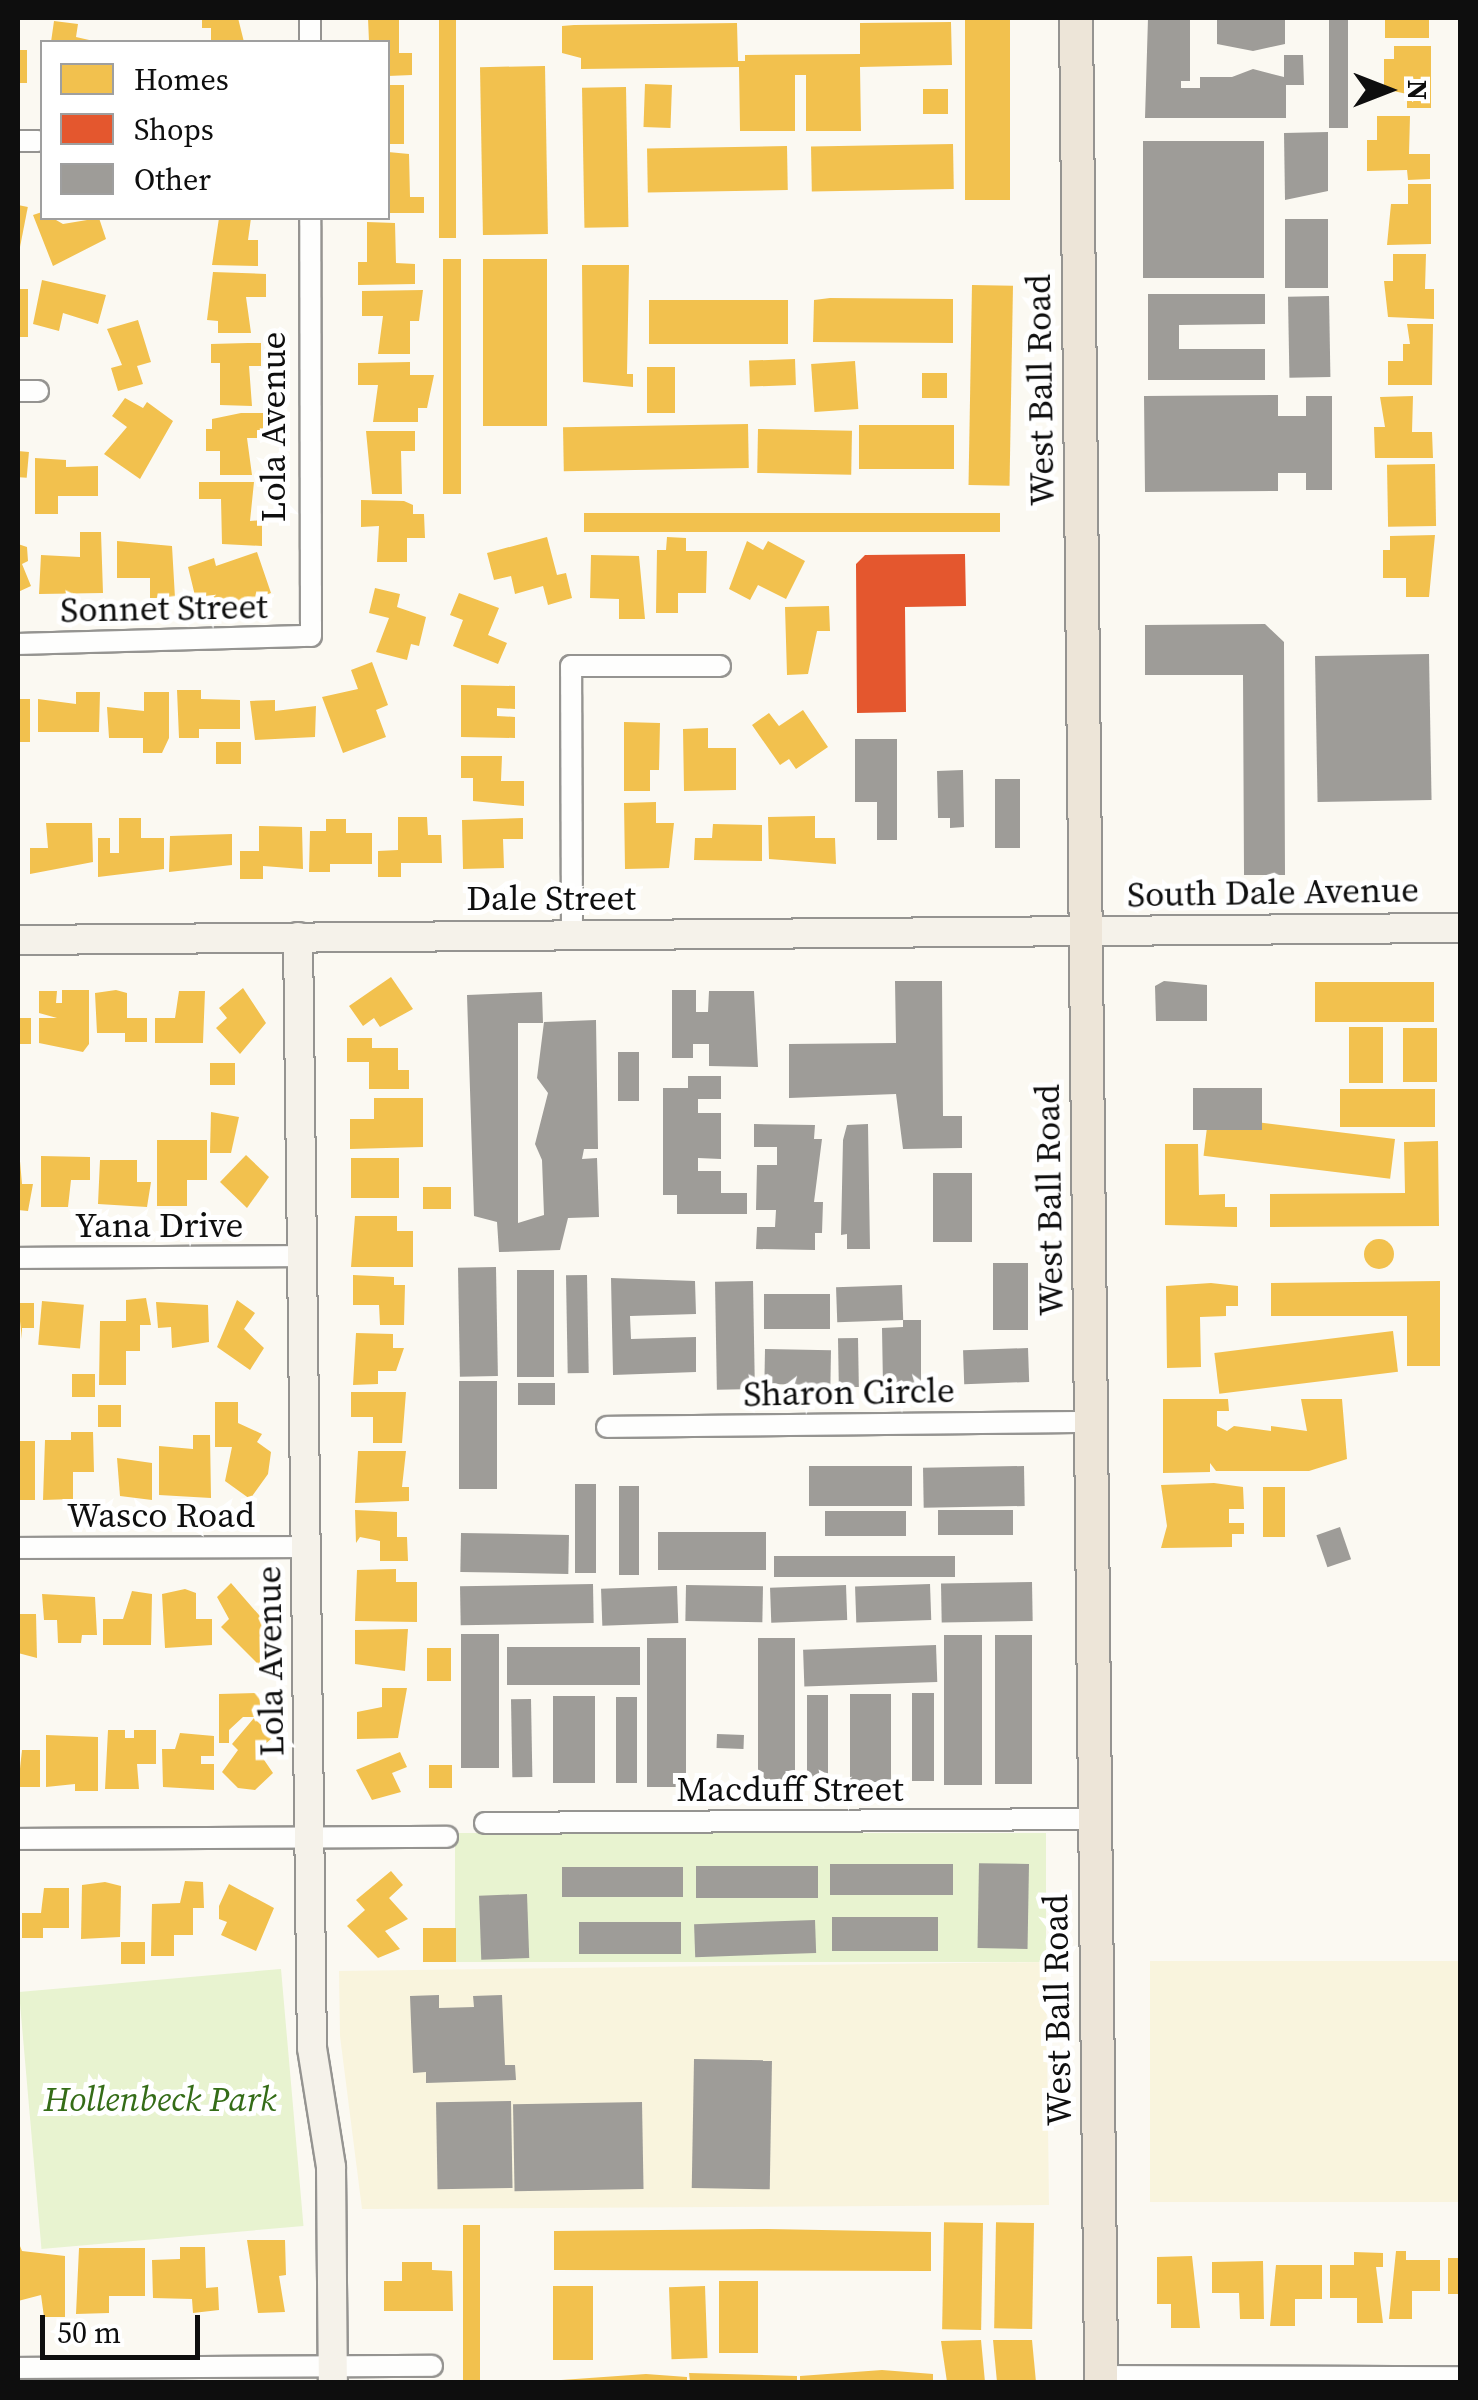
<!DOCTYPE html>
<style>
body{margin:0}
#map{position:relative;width:1478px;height:2400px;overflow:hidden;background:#fbf9f2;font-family:"Source Serif 4",serif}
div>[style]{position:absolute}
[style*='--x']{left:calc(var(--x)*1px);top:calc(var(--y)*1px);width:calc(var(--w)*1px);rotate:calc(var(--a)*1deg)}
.farmland>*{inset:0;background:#f9f4dd;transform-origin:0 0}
.green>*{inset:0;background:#e8f3d0;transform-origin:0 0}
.homes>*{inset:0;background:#f2c14e;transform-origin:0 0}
.round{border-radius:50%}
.shops>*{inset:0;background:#e4572e}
.building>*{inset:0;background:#9e9c98;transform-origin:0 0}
.roads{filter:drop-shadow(2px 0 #959491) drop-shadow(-2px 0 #959491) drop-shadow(0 2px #959491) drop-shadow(0 -2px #959491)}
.street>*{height:20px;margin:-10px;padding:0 10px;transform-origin:10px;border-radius:10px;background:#fefefd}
.secondary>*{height:28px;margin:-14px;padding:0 14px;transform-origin:14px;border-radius:14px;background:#f5f2ea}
.primary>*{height:32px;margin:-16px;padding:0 16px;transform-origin:16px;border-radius:16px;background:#ede5d8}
span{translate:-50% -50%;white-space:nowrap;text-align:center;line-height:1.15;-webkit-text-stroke:10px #fff;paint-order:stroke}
.street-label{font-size:35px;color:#0e0e0e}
.park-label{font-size:35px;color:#346c17;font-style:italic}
.frame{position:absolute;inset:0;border:20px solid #0e0e0e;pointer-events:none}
.legend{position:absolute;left:40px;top:40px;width:350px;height:180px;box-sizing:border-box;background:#fff;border:2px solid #9f9f9f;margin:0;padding:12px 18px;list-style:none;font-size:30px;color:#0e0e0e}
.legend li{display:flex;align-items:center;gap:20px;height:50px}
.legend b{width:50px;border:2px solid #9f9f9f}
.north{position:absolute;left:1338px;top:40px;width:100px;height:100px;-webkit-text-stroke:8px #fff;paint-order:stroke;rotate:90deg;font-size:28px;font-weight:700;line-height:40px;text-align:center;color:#0e0e0e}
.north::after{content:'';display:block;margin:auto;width:35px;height:45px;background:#0e0e0e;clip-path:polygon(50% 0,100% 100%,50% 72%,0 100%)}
.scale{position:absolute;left:40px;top:2315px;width:160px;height:45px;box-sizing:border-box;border:5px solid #0e0e0e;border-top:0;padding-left:12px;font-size:30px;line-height:35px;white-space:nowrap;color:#0e0e0e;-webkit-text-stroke:8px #fff;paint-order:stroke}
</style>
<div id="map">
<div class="farmland">
<div style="left:1460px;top:1961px;width:241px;height:310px;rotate:90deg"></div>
<div style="clip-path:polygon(1046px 1962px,1049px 2205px,362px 2209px,340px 2036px,339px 1971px)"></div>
</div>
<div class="green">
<div style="left:1046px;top:1833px;width:129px;height:591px;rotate:90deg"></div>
<div style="left:281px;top:1969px;width:258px;height:263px;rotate:85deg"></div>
</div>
<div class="homes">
<div style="clip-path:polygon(202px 18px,238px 18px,244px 42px,211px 42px,211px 28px,202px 28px)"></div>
<div style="clip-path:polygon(368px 18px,399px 18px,399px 53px,412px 53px,412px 75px,388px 76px,388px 42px,369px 42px)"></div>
<div style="left:439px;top:18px;width:17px;height:220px"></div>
<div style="left:965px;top:18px;width:45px;height:182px"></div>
<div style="left:1385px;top:18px;width:44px;height:20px"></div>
<div style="clip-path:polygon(54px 21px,78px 24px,76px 37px,98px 42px,51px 42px)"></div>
<div style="clip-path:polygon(951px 22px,952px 65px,860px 67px,861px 131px,806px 131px,806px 75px,795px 75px,795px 131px,740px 131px,739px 67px,581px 69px,581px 58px,562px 53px,562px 26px,574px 25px,737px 23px,738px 61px,745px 61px,745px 55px,860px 54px,860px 23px)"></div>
<div style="clip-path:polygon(1394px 46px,1431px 46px,1431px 108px,1407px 108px,1407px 94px,1384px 89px,1384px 59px,1394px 59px)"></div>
<div style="left:18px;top:50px;width:9px;height:33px"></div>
<div style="left:545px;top:66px;width:168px;height:65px;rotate:89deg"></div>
<div style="left:645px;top:84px;width:27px;height:43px;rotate:2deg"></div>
<div style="left:388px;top:85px;width:16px;height:59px"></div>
<div style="left:626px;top:87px;width:140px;height:44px;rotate:89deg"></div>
<div style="left:923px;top:89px;width:25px;height:25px"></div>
<div style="clip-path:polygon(1377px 116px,1410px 116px,1409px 154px,1430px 154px,1430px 179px,1408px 180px,1407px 170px,1367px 171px,1367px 140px,1377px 140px)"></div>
<div style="left:953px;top:144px;width:45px;height:142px;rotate:89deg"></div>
<div style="left:787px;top:146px;width:44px;height:140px;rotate:89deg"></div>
<div style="clip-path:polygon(388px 152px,409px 154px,410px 197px,424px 197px,424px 213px,388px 213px)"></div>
<div style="clip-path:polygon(1408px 184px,1431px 184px,1431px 244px,1387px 245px,1391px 204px,1408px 204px)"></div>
<div style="left:18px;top:205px;width:10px;height:46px;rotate:11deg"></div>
<div style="clip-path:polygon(42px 212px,63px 224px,99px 218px,106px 239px,53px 266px,33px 215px)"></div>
<div style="clip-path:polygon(219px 218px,251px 218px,248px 240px,258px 240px,258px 266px,212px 265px)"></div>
<div style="clip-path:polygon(367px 222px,395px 223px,396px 263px,415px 264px,415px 284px,358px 285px,358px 262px,367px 262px)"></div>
<div style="clip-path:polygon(1393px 254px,1426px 254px,1425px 289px,1434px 289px,1434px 319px,1388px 317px,1384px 281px,1393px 281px)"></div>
<div style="left:443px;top:259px;width:18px;height:235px"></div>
<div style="left:483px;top:259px;width:64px;height:167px"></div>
<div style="clip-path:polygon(582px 265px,629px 265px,627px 374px,633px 374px,633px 387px,583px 382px)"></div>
<div style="clip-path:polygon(213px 272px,266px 274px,266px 297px,246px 297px,251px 333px,218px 333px,218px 321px,207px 320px)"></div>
<div style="clip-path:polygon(42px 280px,106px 295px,98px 324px,63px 313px,59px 331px,33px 324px)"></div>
<div style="left:972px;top:285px;width:41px;height:200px;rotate:1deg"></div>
<div style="left:18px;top:289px;width:10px;height:48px"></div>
<div style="clip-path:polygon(423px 290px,419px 321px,410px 321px,410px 354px,378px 354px,383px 316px,362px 316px,362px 291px)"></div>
<div style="clip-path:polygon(830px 298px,953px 299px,953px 343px,813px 342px,814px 300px)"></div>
<div style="left:649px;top:300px;width:139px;height:44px"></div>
<div style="clip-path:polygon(138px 320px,151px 362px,137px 366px,143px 384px,118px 391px,111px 368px,122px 365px,107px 329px)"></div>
<div style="clip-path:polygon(1407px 324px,1433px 324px,1432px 385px,1388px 385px,1388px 361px,1403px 361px,1403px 344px,1410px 344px)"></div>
<div style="clip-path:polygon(248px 343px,261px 343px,261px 366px,249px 366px,252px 406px,220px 405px,220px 363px,211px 363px,211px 344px)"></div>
<div style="left:795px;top:359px;width:26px;height:46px;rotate:88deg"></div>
<div style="left:855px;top:361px;width:48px;height:44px;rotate:86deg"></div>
<div style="clip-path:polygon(410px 362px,410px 375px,434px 375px,427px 408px,418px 408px,418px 422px,373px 422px,378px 385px,358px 385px,358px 363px)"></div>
<div style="left:647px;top:367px;width:28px;height:46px"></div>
<div style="left:922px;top:373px;width:25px;height:25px"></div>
<div style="clip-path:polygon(1413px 396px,1412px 432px,1432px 432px,1433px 458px,1375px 458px,1374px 427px,1385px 427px,1380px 397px)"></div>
<div style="clip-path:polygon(125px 398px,143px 408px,147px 402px,173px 421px,140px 479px,104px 454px,127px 427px,112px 416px)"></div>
<div style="clip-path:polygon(241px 413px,267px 413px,267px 438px,247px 438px,252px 475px,220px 475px,220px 451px,206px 451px,206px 429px,212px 429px,212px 419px)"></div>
<div style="left:748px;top:424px;width:44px;height:185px;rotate:89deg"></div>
<div style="left:954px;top:425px;width:44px;height:95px;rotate:90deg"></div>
<div style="left:758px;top:429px;width:94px;height:44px;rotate:1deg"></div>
<div style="clip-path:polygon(366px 431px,415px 431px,415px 451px,401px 451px,402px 494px,372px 494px)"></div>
<div style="left:18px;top:451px;width:11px;height:26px;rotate:5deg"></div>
<div style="clip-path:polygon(35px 458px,66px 460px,66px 467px,98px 466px,98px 496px,58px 496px,58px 514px,35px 514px)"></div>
<div style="left:1435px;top:464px;width:62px;height:48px;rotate:89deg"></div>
<div style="clip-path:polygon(199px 482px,254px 482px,250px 521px,262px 520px,262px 546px,222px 544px,221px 499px,199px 499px)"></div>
<div style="clip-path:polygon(361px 500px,404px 501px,413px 505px,413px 514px,424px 514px,425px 538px,407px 538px,407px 562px,377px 562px,379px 526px,361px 527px)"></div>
<div style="left:584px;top:513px;width:416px;height:19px"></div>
<div style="clip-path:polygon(80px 532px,101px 532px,103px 593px,39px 594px,41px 555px,80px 557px)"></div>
<div style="clip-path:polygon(1435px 535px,1429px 597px,1406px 597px,1406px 578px,1383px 578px,1383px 550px,1390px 550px,1390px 536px)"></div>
<div style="clip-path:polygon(547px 537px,557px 575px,566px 573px,572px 598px,548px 605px,543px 586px,515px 594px,511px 576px,494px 580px,487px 553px)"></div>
<div style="clip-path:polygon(667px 537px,686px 538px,686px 551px,707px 551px,706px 593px,678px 593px,678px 613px,656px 613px,657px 550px,666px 550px)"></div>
<div style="clip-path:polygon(117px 541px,172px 546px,175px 598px,150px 598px,150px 578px,117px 578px)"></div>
<div style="clip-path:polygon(747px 541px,763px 550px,768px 541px,805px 561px,786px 599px,758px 585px,750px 600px,729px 589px)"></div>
<div style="clip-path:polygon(18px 544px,27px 547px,28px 561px,22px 564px,31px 586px,18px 592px)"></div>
<div style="clip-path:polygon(257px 552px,271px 593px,231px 607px,229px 602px,198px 608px,188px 567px,214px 558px,216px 566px)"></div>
<div style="clip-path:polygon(591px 555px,639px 556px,645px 619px,619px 619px,619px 599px,590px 598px)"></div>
<div style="clip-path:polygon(375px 588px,400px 594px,397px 607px,426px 617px,419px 646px,411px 644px,407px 660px,376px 652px,389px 618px,369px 613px)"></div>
<div style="clip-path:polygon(459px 593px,499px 608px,488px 635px,507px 643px,498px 664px,453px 646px,463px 620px,450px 615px)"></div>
<div style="clip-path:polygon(829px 606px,830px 631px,817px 631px,808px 674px,787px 675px,785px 607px)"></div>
<div style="clip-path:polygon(372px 662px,388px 705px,376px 710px,386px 737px,343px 753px,322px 697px,358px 689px,351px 670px)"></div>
<div style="clip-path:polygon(461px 685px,515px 686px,515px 709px,497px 708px,497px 716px,515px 717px,515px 738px,461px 737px)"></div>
<div style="clip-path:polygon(177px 690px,201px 690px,201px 699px,240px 700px,240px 729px,199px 729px,199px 738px,179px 738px)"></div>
<div style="clip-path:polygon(76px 692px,100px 692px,99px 732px,38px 732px,38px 699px,76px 704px)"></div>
<div style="clip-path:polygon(144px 692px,169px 692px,169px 738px,162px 753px,143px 753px,143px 738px,109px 738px,107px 707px,144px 711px)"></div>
<div style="left:18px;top:699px;width:12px;height:43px"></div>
<div style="clip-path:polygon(275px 700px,275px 711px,316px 706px,315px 737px,255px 740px,250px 701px)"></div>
<div style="clip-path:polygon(803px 710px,828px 747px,796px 769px,789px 759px,780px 765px,752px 725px,769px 713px,779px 726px)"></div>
<div style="clip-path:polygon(624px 722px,660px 723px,659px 770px,650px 770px,650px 791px,624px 791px)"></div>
<div style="clip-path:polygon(708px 728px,708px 748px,736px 748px,736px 790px,684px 791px,683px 729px)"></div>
<div style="left:216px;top:742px;width:25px;height:22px"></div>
<div style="clip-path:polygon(461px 756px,502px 756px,501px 781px,524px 781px,524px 806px,473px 801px,473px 778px,461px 778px)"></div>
<div style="clip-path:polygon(656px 802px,656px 823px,674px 823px,669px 868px,625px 869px,624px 803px)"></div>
<div style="clip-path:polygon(815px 816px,815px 838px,835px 838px,836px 864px,769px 859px,768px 817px)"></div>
<div style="clip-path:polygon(398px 817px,427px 817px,428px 835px,441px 835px,442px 863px,401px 863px,401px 877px,378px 877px,378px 851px,398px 850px)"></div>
<div style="clip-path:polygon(119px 818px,141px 818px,141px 838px,164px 838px,164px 869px,98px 877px,98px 838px,110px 838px,110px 853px,119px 853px)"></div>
<div style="clip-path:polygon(523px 818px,523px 839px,503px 839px,504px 868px,463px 869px,462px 820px)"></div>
<div style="clip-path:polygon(326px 819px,346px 819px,346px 833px,372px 833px,372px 864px,330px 864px,330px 872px,309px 872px,310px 831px,326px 831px)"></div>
<div style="clip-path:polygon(46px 823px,92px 823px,93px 862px,30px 874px,30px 848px,48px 848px)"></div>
<div style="clip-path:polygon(713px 824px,762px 825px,762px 861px,694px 860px,695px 838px,712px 838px)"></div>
<div style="clip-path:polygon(259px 826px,302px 827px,303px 869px,263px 866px,263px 879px,240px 879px,240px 851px,259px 851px)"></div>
<div style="clip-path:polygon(232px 834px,232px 865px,169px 872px,170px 836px)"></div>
<div style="clip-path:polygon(391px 977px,413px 1009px,380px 1027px,374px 1018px,363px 1026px,349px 1006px)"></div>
<div style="left:1434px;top:982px;width:40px;height:119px;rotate:90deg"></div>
<div style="clip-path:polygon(243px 988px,266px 1023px,240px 1054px,216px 1028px,227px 1018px,219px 1008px)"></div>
<div style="clip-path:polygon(62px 990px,89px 990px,89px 1044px,83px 1052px,39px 1043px,39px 1018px,57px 1018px,39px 1013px,39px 991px,57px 991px,56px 1003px,62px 1003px)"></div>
<div style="clip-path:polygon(116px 990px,127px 993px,127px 1018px,147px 1018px,147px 1042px,125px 1042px,125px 1033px,97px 1033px,95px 993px)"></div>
<div style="clip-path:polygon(179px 991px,205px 991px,203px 1043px,155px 1043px,155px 1018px,175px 1018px)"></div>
<div style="left:18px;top:1018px;width:13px;height:26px"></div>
<div style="left:1383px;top:1027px;width:56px;height:34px;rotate:90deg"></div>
<div style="left:1403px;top:1028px;width:34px;height:54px"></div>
<div style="clip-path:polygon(347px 1038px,372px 1038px,372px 1048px,398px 1048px,398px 1070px,409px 1070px,409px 1089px,369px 1089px,369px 1062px,347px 1062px)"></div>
<div style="left:210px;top:1063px;width:25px;height:22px"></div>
<div style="left:1435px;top:1089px;width:38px;height:95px;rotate:90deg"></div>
<div style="clip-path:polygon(374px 1098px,423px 1098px,423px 1147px,350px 1149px,350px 1119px,374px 1119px)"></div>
<div style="clip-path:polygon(211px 1112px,239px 1117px,231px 1153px,210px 1153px)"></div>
<div style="clip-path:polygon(18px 1138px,22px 1184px,33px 1184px,28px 1211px,18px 1210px)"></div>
<div style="left:1395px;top:1139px;width:40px;height:188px;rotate:97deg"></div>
<div style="clip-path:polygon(157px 1140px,207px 1140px,207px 1180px,187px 1180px,187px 1206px,157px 1206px)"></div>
<div style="clip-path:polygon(1438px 1141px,1439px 1226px,1270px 1227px,1270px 1194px,1405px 1193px,1404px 1142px)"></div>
<div style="clip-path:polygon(1165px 1144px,1198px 1144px,1199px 1195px,1225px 1194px,1225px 1207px,1237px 1207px,1237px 1227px,1165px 1225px)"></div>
<div style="clip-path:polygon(246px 1155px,269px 1177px,247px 1208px,220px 1182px)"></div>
<div style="clip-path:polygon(41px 1156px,90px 1157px,90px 1180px,71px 1180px,68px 1207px,41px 1207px)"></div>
<div style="left:351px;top:1158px;width:48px;height:40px"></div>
<div style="clip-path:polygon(100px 1160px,137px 1160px,137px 1182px,151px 1182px,147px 1207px,98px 1204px)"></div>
<div style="left:423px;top:1187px;width:28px;height:22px"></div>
<div style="clip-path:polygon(355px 1216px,397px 1216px,397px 1231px,413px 1231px,413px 1267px,351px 1267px)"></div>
<div class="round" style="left:1364px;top:1239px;width:30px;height:30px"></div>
<div style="clip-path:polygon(353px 1275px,394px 1277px,394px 1285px,405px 1285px,404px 1325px,380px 1325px,379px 1305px,353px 1305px)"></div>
<div style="clip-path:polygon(1440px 1281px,1440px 1366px,1407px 1366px,1407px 1316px,1271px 1316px,1271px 1283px)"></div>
<div style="clip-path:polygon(1211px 1283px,1238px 1286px,1238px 1306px,1226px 1306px,1226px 1316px,1200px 1317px,1201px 1367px,1167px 1368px,1166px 1286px)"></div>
<div style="clip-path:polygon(146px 1298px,151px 1325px,140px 1325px,140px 1351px,126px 1351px,126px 1385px,99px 1385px,100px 1321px,126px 1321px,126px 1300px)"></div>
<div style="clip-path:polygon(237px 1300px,255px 1313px,244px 1329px,264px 1348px,250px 1370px,217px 1347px)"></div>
<div style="left:42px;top:1301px;width:42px;height:44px;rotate:5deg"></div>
<div style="clip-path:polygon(156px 1302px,208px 1305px,209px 1342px,172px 1348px,171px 1327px,158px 1328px)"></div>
<div style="clip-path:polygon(18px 1303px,34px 1303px,34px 1328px,22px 1328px,22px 1339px)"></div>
<div style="left:1393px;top:1331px;width:41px;height:180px;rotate:83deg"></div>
<div style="clip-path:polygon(356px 1333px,393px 1334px,393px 1348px,404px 1348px,396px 1371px,378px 1371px,378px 1384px,353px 1385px)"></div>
<div style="left:95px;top:1374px;width:23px;height:23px;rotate:90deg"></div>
<div style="clip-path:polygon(351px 1392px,406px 1392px,402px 1443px,373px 1443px,373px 1417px,351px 1417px)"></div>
<div style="clip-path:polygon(1163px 1399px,1228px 1399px,1229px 1411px,1217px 1411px,1217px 1426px,1227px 1431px,1234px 1426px,1271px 1431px,1271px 1426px,1307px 1431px,1301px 1399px,1342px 1399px,1347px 1459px,1309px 1471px,1216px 1471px,1210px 1463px,1210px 1472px,1163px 1473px)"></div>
<div style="clip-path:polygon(215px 1402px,238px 1402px,238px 1423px,262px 1434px,257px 1442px,271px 1452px,268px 1474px,250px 1499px,225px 1481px,232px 1447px,215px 1447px)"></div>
<div style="left:98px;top:1405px;width:23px;height:22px"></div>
<div style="clip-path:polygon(71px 1432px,93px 1432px,94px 1472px,73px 1472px,73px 1499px,43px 1500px,45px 1440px,71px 1440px)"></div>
<div style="clip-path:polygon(193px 1435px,210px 1435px,211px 1498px,159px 1495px,159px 1446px,193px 1449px)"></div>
<div style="left:18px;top:1441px;width:17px;height:59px"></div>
<div style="clip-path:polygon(358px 1451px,406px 1451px,402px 1487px,409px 1487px,409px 1501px,355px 1503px)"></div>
<div style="clip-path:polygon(117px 1458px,152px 1463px,152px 1500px,120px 1496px)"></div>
<div style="clip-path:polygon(1214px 1483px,1243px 1487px,1244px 1509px,1229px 1509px,1229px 1523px,1244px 1523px,1244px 1534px,1232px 1534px,1232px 1547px,1161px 1548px,1167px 1526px,1161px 1485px)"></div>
<div style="left:1263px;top:1487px;width:22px;height:50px"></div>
<div style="clip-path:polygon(355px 1510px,397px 1512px,397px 1537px,407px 1537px,408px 1561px,380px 1561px,380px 1541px,360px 1537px,356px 1543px)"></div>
<div style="clip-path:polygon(396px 1569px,396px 1582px,417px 1582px,417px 1622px,355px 1621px,357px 1570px)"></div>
<div style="clip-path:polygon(231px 1583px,272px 1630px,260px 1642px,275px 1663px,266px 1672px,221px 1627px,229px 1619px,217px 1597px)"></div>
<div style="clip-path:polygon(185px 1589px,196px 1593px,196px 1619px,212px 1619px,212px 1645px,165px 1648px,162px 1594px)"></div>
<div style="clip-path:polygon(132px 1591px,152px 1594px,151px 1645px,103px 1645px,103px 1619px,123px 1619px)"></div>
<div style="clip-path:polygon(42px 1594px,95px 1597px,97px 1635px,82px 1635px,81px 1643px,58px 1643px,57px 1620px,44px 1620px)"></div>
<div style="clip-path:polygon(18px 1614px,36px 1614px,37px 1658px,18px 1653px)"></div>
<div style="clip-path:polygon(408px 1629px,405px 1671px,355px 1664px,355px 1630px)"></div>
<div style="left:427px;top:1648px;width:24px;height:33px"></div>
<div style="clip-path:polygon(382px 1688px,407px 1688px,398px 1738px,357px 1739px,357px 1712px,382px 1707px)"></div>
<div style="clip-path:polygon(259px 1693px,261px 1717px,243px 1717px,229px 1730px,229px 1743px,219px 1743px,219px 1694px)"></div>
<div style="clip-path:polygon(254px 1718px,273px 1737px,258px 1751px,273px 1773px,255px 1790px,238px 1788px,222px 1772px,238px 1750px,232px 1744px)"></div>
<div style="clip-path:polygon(108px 1730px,125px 1730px,125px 1738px,134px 1738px,134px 1730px,156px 1730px,156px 1764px,137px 1764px,139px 1789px,105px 1789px)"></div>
<div style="clip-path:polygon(180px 1733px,214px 1736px,214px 1756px,201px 1756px,201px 1764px,214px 1764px,214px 1790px,163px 1787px,162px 1749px,175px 1749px)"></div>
<div style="clip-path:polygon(46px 1735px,98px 1737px,98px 1791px,75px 1791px,75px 1784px,46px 1787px)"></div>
<div style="clip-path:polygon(22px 1750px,40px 1750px,40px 1787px,18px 1787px)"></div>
<div style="clip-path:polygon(400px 1752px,407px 1767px,392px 1773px,401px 1792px,372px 1800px,356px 1770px)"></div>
<div style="left:429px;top:1765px;width:23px;height:23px"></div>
<div style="clip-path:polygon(391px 1871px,403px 1885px,389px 1898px,408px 1919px,385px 1931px,400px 1949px,378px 1958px,347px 1926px,365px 1910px,356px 1900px)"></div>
<div style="clip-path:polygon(185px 1881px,203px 1882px,204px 1908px,193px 1908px,193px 1935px,174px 1935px,174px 1956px,151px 1956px,152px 1904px,180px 1903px)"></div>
<div style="clip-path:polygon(105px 1882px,121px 1886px,120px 1937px,81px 1939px,82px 1885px)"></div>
<div style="clip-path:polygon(229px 1884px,274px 1908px,256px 1951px,221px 1935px,227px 1922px,219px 1919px,219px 1906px)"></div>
<div style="clip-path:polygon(44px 1888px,69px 1888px,69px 1928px,43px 1928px,43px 1938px,22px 1938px,22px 1913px,41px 1913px)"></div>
<div style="left:423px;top:1928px;width:33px;height:34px"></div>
<div style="left:121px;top:1942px;width:24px;height:22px"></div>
<div style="left:983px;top:2223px;width:107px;height:39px;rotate:91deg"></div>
<div style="left:1034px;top:2223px;width:106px;height:38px;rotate:91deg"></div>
<div style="left:463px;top:2225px;width:17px;height:157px"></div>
<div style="clip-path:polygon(767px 2229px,931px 2232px,931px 2271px,554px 2270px,554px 2231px)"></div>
<div style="clip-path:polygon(247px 2240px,285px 2240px,286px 2275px,279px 2276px,285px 2312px,258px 2313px)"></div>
<div style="clip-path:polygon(18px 2241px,22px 2251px,65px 2256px,65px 2317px,44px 2317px,41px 2295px,18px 2301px)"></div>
<div style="clip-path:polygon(180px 2247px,205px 2247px,206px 2288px,218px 2287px,219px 2310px,193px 2313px,192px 2299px,153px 2298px,152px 2260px,180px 2259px)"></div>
<div style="clip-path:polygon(79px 2248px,145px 2248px,145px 2296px,109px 2296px,109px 2313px,76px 2314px)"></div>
<div style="clip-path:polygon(1396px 2251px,1406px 2251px,1406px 2260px,1440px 2260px,1440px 2291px,1412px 2291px,1412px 2319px,1389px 2319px)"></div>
<div style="clip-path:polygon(1354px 2252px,1383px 2253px,1383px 2267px,1376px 2267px,1383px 2323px,1357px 2323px,1357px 2298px,1330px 2298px,1330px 2265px,1354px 2265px)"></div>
<div style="clip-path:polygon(1192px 2256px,1200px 2328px,1171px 2328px,1171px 2304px,1157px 2304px,1157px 2257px)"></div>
<div style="left:1448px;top:2258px;width:12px;height:36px"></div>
<div style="clip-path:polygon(1263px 2261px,1264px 2319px,1240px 2319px,1239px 2293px,1212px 2293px,1212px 2262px)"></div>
<div style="clip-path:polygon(402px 2262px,432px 2262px,432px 2270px,452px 2271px,453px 2311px,384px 2311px,384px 2281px,402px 2281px)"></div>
<div style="clip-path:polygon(1276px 2265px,1322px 2265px,1322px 2299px,1295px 2299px,1295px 2326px,1270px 2326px)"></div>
<div style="left:719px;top:2281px;width:39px;height:72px"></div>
<div style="left:593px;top:2286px;width:74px;height:40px;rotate:90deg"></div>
<div style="left:705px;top:2286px;width:72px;height:36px;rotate:88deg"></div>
<div style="clip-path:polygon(981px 2340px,985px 2382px,947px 2382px,941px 2341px)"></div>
<div style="clip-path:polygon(993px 2340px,1032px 2340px,1036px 2382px,997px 2382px)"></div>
<div style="clip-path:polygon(882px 2370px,933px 2374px,933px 2382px,800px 2382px,800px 2376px)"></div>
<div style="clip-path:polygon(689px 2373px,797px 2376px,797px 2382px,690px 2382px)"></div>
<div style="clip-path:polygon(646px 2374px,687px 2377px,687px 2382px,533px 2382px)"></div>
</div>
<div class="shops">
<div style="clip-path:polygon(965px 554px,966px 606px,905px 607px,906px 712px,857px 713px,856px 564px,865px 555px)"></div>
</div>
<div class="building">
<div style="clip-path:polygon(1148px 18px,1190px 18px,1190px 81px,1181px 81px,1181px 88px,1200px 88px,1200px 77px,1232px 77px,1253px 69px,1284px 77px,1284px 55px,1303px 55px,1304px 85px,1286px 85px,1286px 118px,1145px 118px)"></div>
<div style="clip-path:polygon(1217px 18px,1285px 18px,1285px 44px,1253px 51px,1217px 44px)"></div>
<div style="left:1329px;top:18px;width:19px;height:110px"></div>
<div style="clip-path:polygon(1328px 132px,1328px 191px,1285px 200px,1284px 133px)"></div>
<div style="left:1264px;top:141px;width:137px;height:121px;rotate:90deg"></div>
<div style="left:1285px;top:219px;width:43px;height:69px"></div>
<div style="clip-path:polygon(1148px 294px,1265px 294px,1265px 324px,1179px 325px,1179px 349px,1265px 349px,1265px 380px,1148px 380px)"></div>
<div style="left:1329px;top:296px;width:81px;height:41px;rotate:89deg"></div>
<div style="clip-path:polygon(1278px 395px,1278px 416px,1306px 416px,1306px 396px,1332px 396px,1332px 490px,1306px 490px,1306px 473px,1278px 473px,1278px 491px,1145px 492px,1144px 396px)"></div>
<div style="clip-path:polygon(1265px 624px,1284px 642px,1285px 875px,1244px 875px,1243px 675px,1145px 675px,1145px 625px)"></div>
<div style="left:1429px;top:654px;width:146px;height:114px;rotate:89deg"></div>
<div style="clip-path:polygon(855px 739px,897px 739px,897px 840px,877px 840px,877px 802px,855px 802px)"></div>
<div style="clip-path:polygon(963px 770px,964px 827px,950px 828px,950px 818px,938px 818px,937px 771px)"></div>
<div style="left:995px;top:779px;width:25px;height:69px"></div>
<div style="clip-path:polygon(895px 981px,942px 981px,943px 1116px,962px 1116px,962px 1148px,903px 1149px,896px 1094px,789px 1098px,789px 1044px,896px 1043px)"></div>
<div style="clip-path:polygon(1164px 981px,1207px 985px,1207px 1021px,1156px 1021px,1155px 986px)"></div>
<div style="clip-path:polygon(672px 990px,696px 990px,696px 1012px,708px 1012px,709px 991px,754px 991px,758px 1067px,709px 1066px,709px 1044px,693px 1044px,693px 1058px,672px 1058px)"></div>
<div style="clip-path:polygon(542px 992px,543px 1023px,518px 1023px,518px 1223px,544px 1215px,542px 1160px,535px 1144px,548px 1093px,537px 1078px,544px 1022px,596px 1020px,598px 1149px,584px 1149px,582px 1159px,597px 1158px,599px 1217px,568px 1218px,560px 1250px,499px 1252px,497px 1222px,474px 1216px,467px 995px)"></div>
<div style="left:618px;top:1052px;width:21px;height:49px"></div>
<div style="clip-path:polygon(688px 1076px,721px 1076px,721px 1099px,698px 1099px,698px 1113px,721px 1113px,721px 1159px,698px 1158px,698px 1171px,721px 1171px,721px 1193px,747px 1193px,747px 1214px,677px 1214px,677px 1195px,663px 1195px,663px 1088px,688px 1088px)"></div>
<div style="left:1193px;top:1088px;width:69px;height:42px"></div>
<div style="clip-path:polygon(754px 1124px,815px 1125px,814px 1139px,822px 1139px,814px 1202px,823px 1202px,822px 1233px,815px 1233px,815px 1250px,756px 1249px,757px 1227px,775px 1227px,776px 1210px,756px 1210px,757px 1165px,777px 1165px,777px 1147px,754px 1147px)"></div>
<div style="clip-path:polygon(868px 1124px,870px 1249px,847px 1249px,847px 1234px,841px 1235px,843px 1140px,847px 1125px)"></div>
<div style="left:972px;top:1173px;width:69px;height:39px;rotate:90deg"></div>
<div style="left:993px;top:1263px;width:35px;height:67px"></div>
<div style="left:496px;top:1267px;width:109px;height:38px;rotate:89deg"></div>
<div style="left:517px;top:1270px;width:37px;height:107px"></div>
<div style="left:587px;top:1275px;width:98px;height:21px;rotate:89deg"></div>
<div style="clip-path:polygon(611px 1278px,695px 1281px,696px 1314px,630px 1316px,631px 1339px,696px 1337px,696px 1372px,613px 1375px)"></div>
<div style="left:753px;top:1281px;width:108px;height:38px;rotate:89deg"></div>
<div style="left:902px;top:1285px;width:35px;height:66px;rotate:88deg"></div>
<div style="left:830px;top:1294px;width:35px;height:66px;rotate:90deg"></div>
<div style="clip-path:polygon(903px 1320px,921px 1320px,921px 1387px,883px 1387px,882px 1328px,903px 1327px)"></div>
<div style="left:858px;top:1338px;width:49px;height:20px;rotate:89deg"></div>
<div style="left:1028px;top:1348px;width:34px;height:65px;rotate:88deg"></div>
<div style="left:765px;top:1349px;width:66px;height:35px;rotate:1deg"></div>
<div style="left:459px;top:1381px;width:38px;height:108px"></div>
<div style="left:518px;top:1383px;width:37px;height:22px"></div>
<div style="left:912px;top:1466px;width:40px;height:103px;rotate:90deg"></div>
<div style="left:1024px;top:1466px;width:40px;height:101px;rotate:89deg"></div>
<div style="left:575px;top:1484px;width:21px;height:89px"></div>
<div style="left:619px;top:1486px;width:20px;height:89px"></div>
<div style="left:1013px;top:1510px;width:25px;height:75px;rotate:90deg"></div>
<div style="left:906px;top:1511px;width:25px;height:81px;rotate:90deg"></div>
<div style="left:1340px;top:1527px;width:34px;height:25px;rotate:71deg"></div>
<div style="left:766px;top:1532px;width:38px;height:108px;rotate:90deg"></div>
<div style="left:461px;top:1533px;width:108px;height:39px;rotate:1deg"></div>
<div style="left:955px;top:1556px;width:21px;height:181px;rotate:90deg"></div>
<div style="left:1032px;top:1582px;width:39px;height:91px;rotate:89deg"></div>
<div style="left:593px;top:1584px;width:39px;height:133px;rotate:89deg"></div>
<div style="left:930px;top:1584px;width:36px;height:75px;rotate:88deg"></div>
<div style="left:686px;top:1585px;width:77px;height:36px;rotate:1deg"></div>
<div style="left:846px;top:1585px;width:35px;height:76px;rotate:88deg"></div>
<div style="left:677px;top:1586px;width:37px;height:76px;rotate:88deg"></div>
<div style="left:461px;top:1634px;width:38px;height:134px"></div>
<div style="left:944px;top:1635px;width:38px;height:150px"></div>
<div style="left:995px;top:1635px;width:37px;height:149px"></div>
<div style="left:647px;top:1638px;width:39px;height:149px"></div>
<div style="left:758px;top:1638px;width:37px;height:147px"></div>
<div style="left:936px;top:1645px;width:37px;height:133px;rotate:88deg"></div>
<div style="left:640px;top:1647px;width:38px;height:133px;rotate:90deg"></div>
<div style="left:934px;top:1693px;width:88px;height:22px;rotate:90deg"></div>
<div style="left:850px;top:1694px;width:41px;height:88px"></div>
<div style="left:807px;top:1695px;width:21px;height:87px"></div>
<div style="left:595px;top:1696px;width:87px;height:42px;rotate:90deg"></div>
<div style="left:616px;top:1697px;width:21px;height:86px"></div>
<div style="left:531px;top:1699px;width:78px;height:20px;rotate:89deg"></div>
<div style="left:717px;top:1734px;width:27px;height:14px;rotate:2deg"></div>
<div style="left:830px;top:1864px;width:123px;height:31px"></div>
<div style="left:1029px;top:1864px;width:85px;height:50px;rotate:91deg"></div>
<div style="left:696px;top:1866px;width:122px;height:32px"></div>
<div style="left:562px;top:1867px;width:121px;height:30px"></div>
<div style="left:527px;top:1894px;width:64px;height:48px;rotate:88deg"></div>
<div style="left:938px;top:1917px;width:34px;height:106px;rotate:90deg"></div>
<div style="left:815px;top:1920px;width:33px;height:121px;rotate:88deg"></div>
<div style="left:579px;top:1922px;width:102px;height:32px"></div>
<div style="clip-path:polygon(439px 1995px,439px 2008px,474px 2007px,473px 1996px,502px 1995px,505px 2065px,515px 2065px,516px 2080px,426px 2083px,426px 2072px,413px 2073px,410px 1996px)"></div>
<div style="left:694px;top:2059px;width:78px;height:129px;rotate:1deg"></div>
<div style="left:511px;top:2101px;width:87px;height:75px;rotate:89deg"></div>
<div style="left:642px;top:2102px;width:87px;height:129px;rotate:89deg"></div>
</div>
<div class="roads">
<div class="street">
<div style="--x:310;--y:18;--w:24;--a:90"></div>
<div style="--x:18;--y:141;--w:20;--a:0"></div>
<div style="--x:18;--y:391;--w:20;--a:0"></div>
<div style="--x:18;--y:644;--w:293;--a:-1.6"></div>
<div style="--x:311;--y:636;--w:418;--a:-90.1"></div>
<div style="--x:572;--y:935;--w:269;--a:-90.2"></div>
<div style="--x:571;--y:666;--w:149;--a:0"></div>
<div style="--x:18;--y:1258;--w:283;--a:-0.4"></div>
<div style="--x:607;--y:1427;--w:484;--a:-0.6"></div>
<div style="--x:18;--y:1548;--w:288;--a:-0.2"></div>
<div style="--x:485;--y:1823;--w:610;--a:-0.38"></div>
<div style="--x:18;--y:1839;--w:429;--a:-0.3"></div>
<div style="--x:18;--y:2368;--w:414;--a:-0.3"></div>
<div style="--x:1101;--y:2376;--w:359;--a:0.2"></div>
</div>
<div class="secondary">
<div style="--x:298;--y:937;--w:1111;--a:89.28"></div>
<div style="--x:312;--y:2048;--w:121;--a:80.9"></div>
<div style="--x:331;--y:2167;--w:215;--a:89.5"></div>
<div style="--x:18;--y:940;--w:1442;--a:-0.48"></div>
</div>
<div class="primary">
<div style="--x:1076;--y:18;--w:2364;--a:89.39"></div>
</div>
</div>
<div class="street-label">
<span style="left:1040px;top:390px;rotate:-91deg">West Ball Road</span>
<span style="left:273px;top:427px;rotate:-90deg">Lola Avenue</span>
<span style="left:164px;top:608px;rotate:-1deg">Sonnet Street</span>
<span style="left:1273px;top:892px;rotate:-1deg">South Dale Avenue</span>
<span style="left:551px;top:898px">Dale Street</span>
<span style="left:1049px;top:1200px;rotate:-91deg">West Ball Road</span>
<span style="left:159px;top:1225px">Yana Drive</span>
<span style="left:849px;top:1392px;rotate:-1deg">Sharon Circle</span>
<span style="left:161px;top:1515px">Wasco Road</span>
<span style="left:270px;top:1661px;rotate:-91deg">Lola Avenue</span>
<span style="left:790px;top:1789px">Macduff Street</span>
<span style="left:1057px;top:2010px;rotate:-91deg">West Ball Road</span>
</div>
<div class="park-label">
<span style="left:160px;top:2099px">Hollenbeck Park</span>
</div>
<div class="frame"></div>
<ul class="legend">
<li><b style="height:28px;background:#f2c14e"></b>Homes</li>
<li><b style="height:28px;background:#e4572e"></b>Shops</li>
<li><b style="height:28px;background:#9e9c98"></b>Other</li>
</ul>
<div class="north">N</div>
<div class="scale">50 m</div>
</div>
